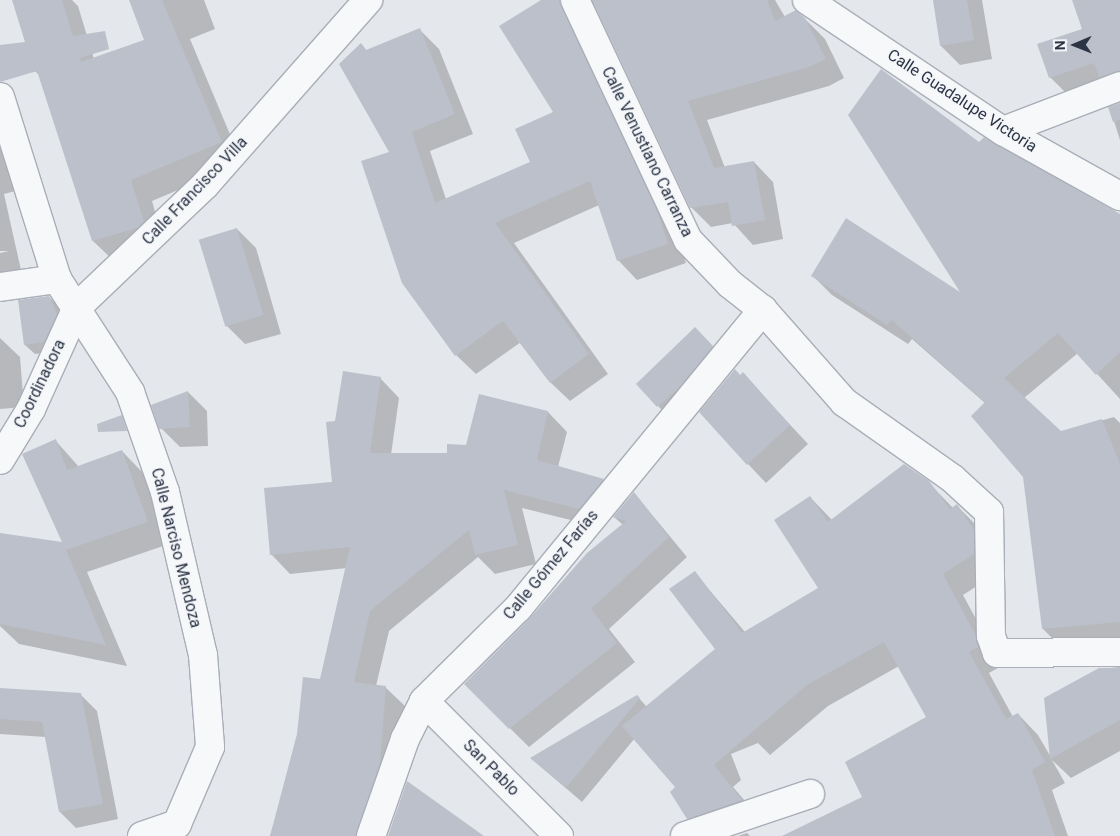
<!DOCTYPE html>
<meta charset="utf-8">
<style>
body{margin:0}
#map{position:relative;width:1120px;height:836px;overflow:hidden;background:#e4e7ec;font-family:Roboto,sans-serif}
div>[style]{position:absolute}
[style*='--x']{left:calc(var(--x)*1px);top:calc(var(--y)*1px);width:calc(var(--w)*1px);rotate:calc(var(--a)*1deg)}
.shadow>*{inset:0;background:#0003}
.building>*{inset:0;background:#bbc0ca;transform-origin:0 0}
.roads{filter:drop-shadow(1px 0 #a9aeb7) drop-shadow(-1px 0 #a9aeb7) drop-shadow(0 1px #a9aeb7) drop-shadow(0 -1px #a9aeb7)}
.minor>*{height:28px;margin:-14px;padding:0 14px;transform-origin:14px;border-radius:14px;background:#f7f8fa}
span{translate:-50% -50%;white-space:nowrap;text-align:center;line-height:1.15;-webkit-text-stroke:4px #f4f6f9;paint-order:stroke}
.street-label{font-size:16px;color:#2b3445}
.north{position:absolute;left:1050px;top:20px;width:50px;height:50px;-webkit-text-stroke:4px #f4f6f9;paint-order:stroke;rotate:269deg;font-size:14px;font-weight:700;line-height:20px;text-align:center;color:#2b3445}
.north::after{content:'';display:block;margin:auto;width:18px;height:22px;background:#2b3445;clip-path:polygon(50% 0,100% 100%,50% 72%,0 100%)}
</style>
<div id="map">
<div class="shadow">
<div style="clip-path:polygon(13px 0,72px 0,78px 6px,94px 59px,145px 40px,131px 0,204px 0,215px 29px,190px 39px,242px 163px,152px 201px,164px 243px,159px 249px,115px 262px,93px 241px,63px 139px,41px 77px,35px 71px)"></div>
<div style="clip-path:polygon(544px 0,775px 0,785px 17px,805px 19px,825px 39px,844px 78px,829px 86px,707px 120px,725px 168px,754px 162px,773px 182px,783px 239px,753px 245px,733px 223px,711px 227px,691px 207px,596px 4px,582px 10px,677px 234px,686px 263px,637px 280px,618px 260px,599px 205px,514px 243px,608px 374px,570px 401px,550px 382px,521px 342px,476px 374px,456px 355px,391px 152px,361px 44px,367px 51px,420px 30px,439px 49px,473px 134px,430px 151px,446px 199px,531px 162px,554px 113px)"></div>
<div style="clip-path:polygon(934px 0,982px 0,992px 59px,960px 65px,941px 46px)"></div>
<div style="clip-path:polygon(1073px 0,1120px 0,1120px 97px,1073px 100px,1050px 77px,1084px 30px)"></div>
<div style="clip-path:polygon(1120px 103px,1120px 140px,1110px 108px)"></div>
<div style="clip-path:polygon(0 119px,19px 190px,4px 194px,21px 270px,0 275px,0 253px,9px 251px,0 251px)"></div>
<div style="clip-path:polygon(979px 143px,1120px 223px,1120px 399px,1078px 353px,1024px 398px,1061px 432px,1114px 417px,1120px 423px,1120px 643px,1063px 649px,1043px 629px,1024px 476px,985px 403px,912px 339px,908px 344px,832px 295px,812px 275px,964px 296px)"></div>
<div style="clip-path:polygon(237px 229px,256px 248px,281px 334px,245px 344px,226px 325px)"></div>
<div style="clip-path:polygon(49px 297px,59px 307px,66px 324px,53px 352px,35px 354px,25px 345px)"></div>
<div style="clip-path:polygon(695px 329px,731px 366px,677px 425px,658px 406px)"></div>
<div style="clip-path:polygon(0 338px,20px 357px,24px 407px,0 409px)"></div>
<div style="clip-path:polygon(743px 374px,808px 444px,766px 483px,748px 464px,740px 376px)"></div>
<div style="clip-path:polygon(380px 378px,399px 398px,391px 455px,448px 455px,467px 446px,480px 395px,548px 412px,567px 432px,558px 467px,603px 480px,622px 499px,599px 527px,522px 508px,536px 564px,495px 574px,478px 557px,389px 631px,376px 686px,385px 687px,405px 706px,399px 782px,380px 836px,270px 836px,321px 680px,347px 568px,290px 574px,271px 554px,333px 483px,336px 422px)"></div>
<div style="clip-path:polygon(188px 392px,207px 411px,208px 446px,180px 447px,161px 428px)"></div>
<div style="clip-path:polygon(56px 441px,79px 467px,122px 451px,143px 473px,169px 544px,87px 572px,127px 666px,19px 644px,0 626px,0 582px,64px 543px)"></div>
<div style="clip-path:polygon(928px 482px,953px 508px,957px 506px,977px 526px,994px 575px,963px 595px,996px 656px,998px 668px,989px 673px,1013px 717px,1018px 714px,1038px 735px,1052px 759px,1046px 699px,1100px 669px,1120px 667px,1120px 751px,1071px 778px,1052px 760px,1065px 783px,1052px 790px,1068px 836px,828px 836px,864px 798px,928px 718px,899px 666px,828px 706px,770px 755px,758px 743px,731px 754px,741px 780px,733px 787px,751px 808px,705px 836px,688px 818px,677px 787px,635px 738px,582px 802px,532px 759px,637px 696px,647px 707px,716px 649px,695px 573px,745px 632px,819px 588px,810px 497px,832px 520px)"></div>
<div style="clip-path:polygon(634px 493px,687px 557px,609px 629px,635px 662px,529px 747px,465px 684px,623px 525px,614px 517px)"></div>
<div style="clip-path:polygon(0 689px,81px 695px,97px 711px,118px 819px,76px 828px,60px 812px,46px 737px,0 734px)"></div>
<div style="clip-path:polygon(747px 833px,750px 836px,738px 836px)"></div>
</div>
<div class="building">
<div style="clip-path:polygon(12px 0,62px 0,73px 36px,105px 31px,109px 49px,80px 58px,81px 62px,144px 40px,129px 0,162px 0,222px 142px,131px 180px,144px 222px,137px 228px,92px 241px,37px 71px,0 82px,0 45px,25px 42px)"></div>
<div style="clip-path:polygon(541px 0,560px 0,658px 213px,668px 244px,617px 261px,590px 181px,495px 223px,589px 354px,550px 383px,503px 321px,455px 356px,402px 283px,361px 161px,389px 152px,339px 64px,361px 43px,366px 50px,420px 28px,455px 114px,412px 132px,435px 203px,530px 162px,515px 129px,553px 112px,499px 26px)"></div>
<div style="clip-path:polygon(592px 0,767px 0,775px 21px,796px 10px,805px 18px,826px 59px,809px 67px,688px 101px,714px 168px,754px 161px,765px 220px,732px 226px,728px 202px,690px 208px)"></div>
<div style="clip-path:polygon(933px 0,967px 0,974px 40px,940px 46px)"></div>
<div style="clip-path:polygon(1072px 0,1120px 0,1120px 71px,1099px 77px,1094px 63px,1049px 78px,1037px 44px,1082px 29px)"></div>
<div style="clip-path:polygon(881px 69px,979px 142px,984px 137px,1120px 214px,1120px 352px,1096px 375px,1058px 333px,1004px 378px,1061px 431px,1102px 419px,1120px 464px,1120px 622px,1042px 629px,1023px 477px,971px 416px,985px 402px,892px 320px,887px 325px,811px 276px,846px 218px,960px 292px,848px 115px)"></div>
<div style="clip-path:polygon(1120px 103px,1120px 120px,1113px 122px,1108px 107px)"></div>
<div style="left:237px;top:228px;width:91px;height:40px;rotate:73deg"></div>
<div style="clip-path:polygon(49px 296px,57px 314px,44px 342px,24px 345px,18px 300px)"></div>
<div style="clip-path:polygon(695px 327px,713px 346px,678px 389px,657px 407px,636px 384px)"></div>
<div style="clip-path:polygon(735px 369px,740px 375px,743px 372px,790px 425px,747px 465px,699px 412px)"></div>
<div style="clip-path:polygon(343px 371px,381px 377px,370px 453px,447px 453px,447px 444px,466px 445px,479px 394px,548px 411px,537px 460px,604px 479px,579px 509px,504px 490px,518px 545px,475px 555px,469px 530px,370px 611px,354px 682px,386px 686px,380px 763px,356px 836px,270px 836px,297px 734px,303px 677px,320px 679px,350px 547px,270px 555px,264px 488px,332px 482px,326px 422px,335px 421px)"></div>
<div style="clip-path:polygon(188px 391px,190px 427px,159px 429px,151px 405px)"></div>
<div style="clip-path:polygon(122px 415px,127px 431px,98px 432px,97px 424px)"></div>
<div style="clip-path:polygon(56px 439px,67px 470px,122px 450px,148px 522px,66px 550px,106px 645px,0 624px,0 533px,62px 542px,22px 454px)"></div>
<div style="clip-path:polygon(904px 464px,929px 481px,950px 509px,957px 504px,974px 530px,974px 554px,943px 574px,975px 634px,978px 647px,969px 652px,1006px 719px,1018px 713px,1045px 762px,1032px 770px,1055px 836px,782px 836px,862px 797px,845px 762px,926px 717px,884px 642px,807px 685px,714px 765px,742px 800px,687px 819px,670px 792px,675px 787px,622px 726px,715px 649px,669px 589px,695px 571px,742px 633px,818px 588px,774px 520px,810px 496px,828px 522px)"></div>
<div style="clip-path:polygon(634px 492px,669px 537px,591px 609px,617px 643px,509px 729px,464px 684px,529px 619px,587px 553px,626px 521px,613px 517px)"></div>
<div style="clip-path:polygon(1099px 668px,1120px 668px,1120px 720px,1050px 759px,1044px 698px)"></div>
<div style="clip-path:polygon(0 688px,81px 693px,103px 804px,59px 812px,42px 722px,0 719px)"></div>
<div style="clip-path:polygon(637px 695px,640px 698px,566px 788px,530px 758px)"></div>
<div style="clip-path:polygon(407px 781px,484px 836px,388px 836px)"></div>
</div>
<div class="roads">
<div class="minor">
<div style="--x:575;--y:0;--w:265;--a:64.8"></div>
<div style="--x:688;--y:240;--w:61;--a:46.3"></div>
<div style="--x:730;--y:284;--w:42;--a:38.2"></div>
<div style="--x:763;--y:310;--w:123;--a:48.6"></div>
<div style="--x:844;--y:402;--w:133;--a:35.2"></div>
<div style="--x:953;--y:479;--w:49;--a:42.5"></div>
<div style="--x:989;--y:512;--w:124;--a:89.1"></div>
<div style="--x:991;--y:636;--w:18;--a:71"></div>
<div style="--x:997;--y:653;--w:123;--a:-0.5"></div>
<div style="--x:807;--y:0;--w:236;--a:33.8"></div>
<div style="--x:1003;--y:131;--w:134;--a:29.1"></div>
<div style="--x:0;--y:97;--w:191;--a:72.6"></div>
<div style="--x:1003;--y:131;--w:125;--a:-21"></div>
<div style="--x:0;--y:287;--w:58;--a:-8"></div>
<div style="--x:57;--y:279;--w:135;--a:57.1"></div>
<div style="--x:130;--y:392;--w:106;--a:70.7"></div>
<div style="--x:165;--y:492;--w:167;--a:76.9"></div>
<div style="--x:203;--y:655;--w:92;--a:85.6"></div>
<div style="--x:210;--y:747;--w:84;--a:113.2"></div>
<div style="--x:177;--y:824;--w:37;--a:161"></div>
<div style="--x:0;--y:460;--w:60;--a:-58.7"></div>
<div style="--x:31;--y:409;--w:112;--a:-65.7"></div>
<div style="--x:77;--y:307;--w:177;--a:-43.6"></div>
<div style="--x:205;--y:185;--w:247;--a:-48.6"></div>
<div style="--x:424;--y:701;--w:191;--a:45"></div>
<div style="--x:371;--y:836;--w:103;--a:-70.7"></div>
<div style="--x:405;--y:739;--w:42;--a:-63.4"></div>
<div style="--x:424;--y:701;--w:132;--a:-44.7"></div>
<div style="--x:518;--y:608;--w:386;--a:-50.6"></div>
<div style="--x:685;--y:836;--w:132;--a:-18.6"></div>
</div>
</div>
<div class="street-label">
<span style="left:962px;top:101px;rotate:33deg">Calle Guadalupe Victoria</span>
<span style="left:647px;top:152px;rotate:64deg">Calle Venustiano Carranza</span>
<span style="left:195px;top:191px;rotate:-46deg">Calle Francisco Villa</span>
<span style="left:40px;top:384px;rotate:-64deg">Coordinadora</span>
<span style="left:176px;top:548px;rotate:76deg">Calle Narciso Mendoza</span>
<span style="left:551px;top:565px;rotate:-50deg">Calle Gómez Farías</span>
<span style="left:491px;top:768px;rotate:45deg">San Pablo</span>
</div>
<div class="north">N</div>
</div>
